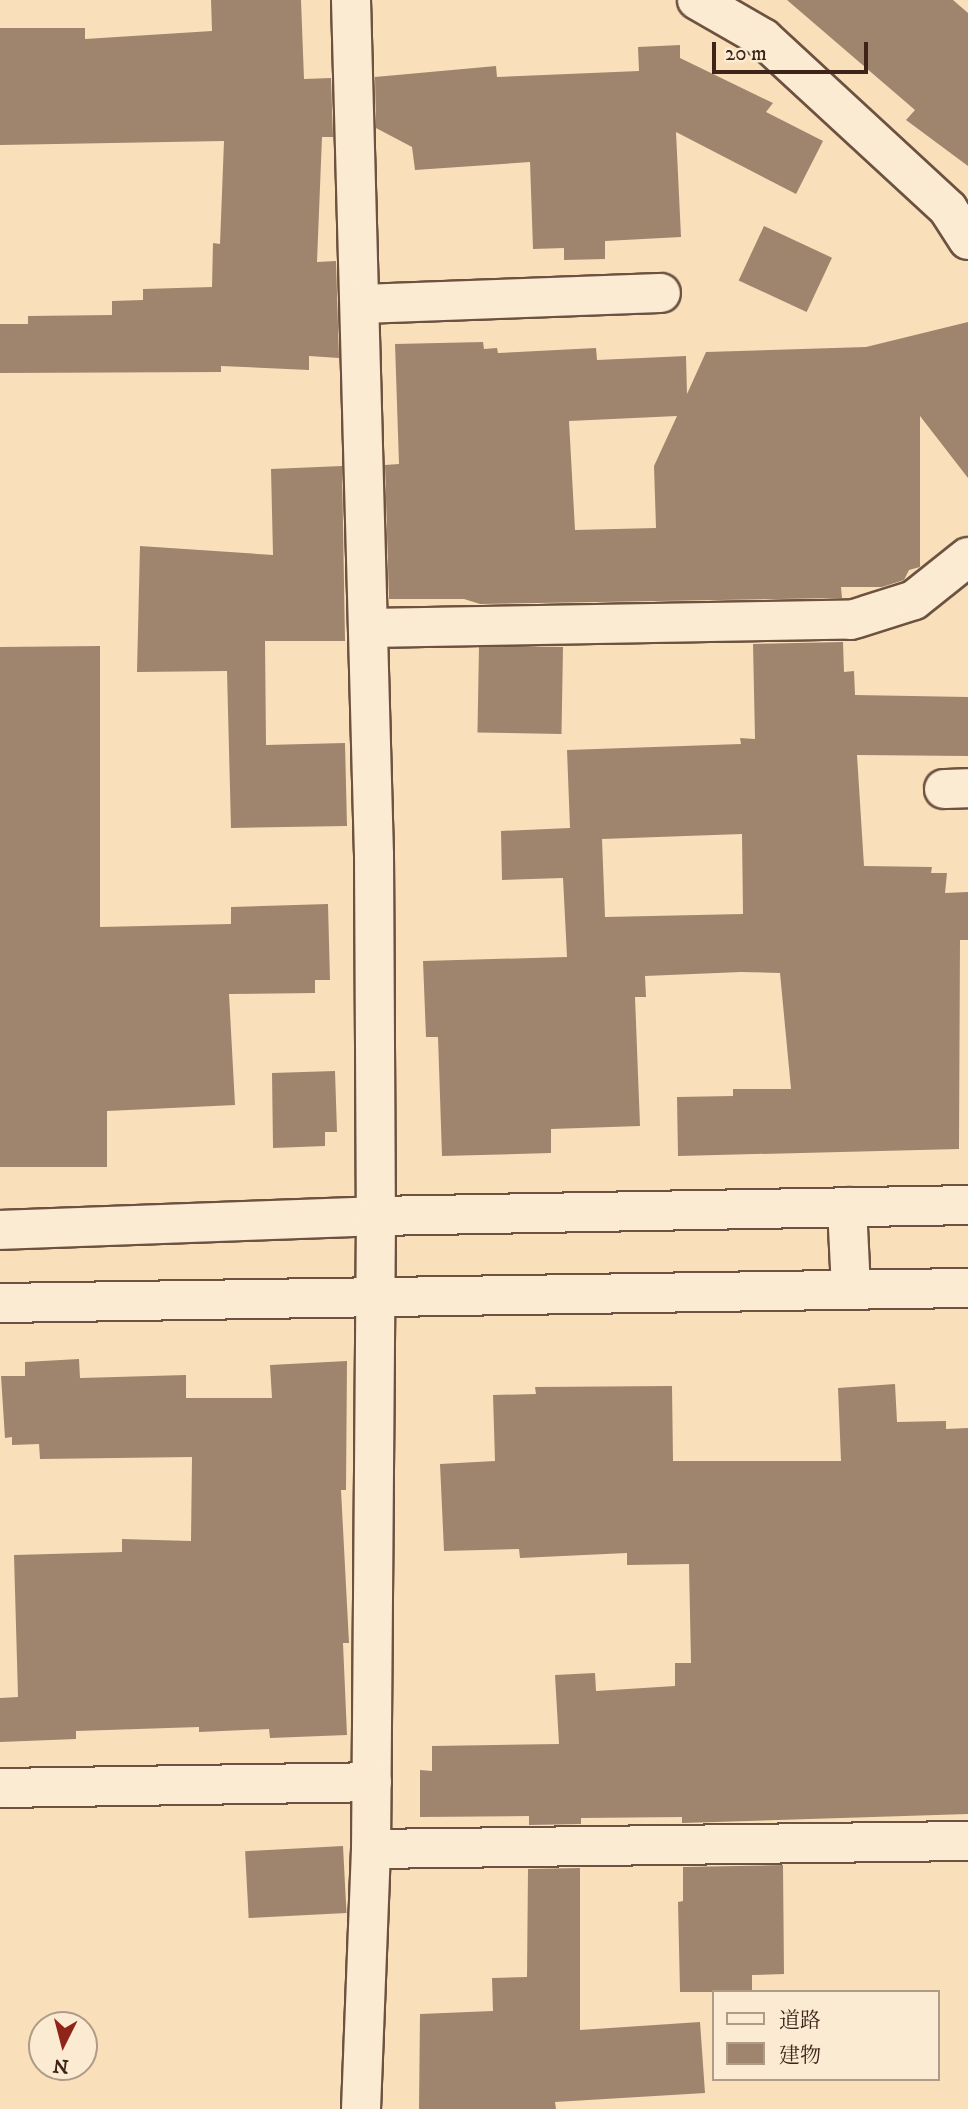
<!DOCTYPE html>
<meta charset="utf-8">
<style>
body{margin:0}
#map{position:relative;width:968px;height:2109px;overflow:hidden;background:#f9e0ba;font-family:"IM FELL DW Pica","Noto Serif JP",serif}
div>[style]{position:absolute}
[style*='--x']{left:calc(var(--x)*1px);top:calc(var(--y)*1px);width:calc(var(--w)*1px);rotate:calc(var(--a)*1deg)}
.building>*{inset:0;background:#9f856d;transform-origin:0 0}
.roads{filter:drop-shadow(2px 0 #6d5241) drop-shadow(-2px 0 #6d5241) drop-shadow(0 2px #6d5241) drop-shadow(0 -2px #6d5241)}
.minor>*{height:38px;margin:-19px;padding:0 19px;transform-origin:19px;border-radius:19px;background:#fbebd2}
span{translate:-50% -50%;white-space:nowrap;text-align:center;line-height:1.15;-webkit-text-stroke:5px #fbebd2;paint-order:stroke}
.legend{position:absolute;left:712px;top:1990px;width:228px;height:91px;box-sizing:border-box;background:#fbebd2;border:2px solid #af9b88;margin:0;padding:9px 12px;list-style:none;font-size:21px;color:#3e2319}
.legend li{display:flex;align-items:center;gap:14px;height:35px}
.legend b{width:35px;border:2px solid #af9b88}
.north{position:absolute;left:28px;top:2011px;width:70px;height:70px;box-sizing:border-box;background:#fbebd2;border:2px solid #af9b88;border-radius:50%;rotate:186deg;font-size:19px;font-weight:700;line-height:28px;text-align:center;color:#3e2319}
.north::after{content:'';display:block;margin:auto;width:24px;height:32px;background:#8f2418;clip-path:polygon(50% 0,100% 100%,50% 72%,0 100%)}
.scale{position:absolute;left:712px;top:42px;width:156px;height:32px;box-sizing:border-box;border:4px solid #3e2319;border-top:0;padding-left:9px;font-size:21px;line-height:24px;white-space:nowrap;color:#3e2319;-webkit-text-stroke:5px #fbebd2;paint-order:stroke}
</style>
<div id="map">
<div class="building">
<div style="clip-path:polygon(211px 0,301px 0,304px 79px,331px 78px,333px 137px,322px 137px,317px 262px,336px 261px,339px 358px,309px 356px,309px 370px,221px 366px,221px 372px,0 373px,0 324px,28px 324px,28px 316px,112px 315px,112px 301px,143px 300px,143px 289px,212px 287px,213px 243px,220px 244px,224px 141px,0 145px,0 28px,85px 28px,85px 39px,212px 31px)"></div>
<div style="clip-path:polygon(787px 0,953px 0,968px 13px,968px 166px,906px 120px,915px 110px)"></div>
<div style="clip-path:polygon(680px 45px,680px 58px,773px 103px,766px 112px,823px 141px,796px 194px,676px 132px,681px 237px,605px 241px,605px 259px,564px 260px,564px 248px,533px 249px,530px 162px,415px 170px,412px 147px,376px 128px,375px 77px,496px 66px,497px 77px,639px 71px,638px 47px)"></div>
<div style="left:764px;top:226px;width:75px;height:60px;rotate:25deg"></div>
<div style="clip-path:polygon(evenodd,968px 322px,968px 478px,920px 416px,920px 567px,909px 570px,904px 580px,882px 587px,841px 587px,842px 598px,480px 604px,464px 599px,389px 599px,385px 465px,399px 464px,395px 344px,483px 342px,484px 349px,497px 348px,498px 353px,596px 348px,597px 360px,686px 356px,687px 394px,706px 352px,866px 347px,968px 322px,677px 416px,654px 466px,656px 528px,575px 530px,569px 421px,677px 416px)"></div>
<div style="clip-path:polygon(342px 466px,345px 641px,265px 641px,266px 745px,345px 743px,347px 826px,231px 828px,227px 671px,137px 672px,140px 546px,273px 555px,271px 469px)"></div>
<div style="clip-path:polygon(evenodd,843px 642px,844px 672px,854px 671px,855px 695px,968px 697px,968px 756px,857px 755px,864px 866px,932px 867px,931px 873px,947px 873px,945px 893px,968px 892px,968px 940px,960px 940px,959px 1149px,678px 1156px,677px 1097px,733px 1096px,733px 1089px,791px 1089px,780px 973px,741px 972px,645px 976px,646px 997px,635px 997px,640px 1126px,551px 1129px,551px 1153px,442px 1156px,438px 1037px,426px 1037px,423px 961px,567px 957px,563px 878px,502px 880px,501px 831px,570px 828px,567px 750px,741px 744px,740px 738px,755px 739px,753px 644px,843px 642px,742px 834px,743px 914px,605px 917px,602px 839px,742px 834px)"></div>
<div style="clip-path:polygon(100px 646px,100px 927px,231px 924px,231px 907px,328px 904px,330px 980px,315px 980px,315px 993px,229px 994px,235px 1105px,107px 1111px,107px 1167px,0 1167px,0 647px)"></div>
<div style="left:563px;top:647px;width:87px;height:84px;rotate:91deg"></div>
<div style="clip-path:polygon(335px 1071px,337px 1132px,325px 1132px,325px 1146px,273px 1148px,272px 1073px)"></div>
<div style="clip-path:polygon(79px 1359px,80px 1378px,186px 1375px,186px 1398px,272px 1398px,270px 1365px,347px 1361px,346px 1490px,341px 1490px,349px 1643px,343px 1643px,347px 1735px,270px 1738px,269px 1729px,199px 1732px,199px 1727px,76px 1731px,76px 1739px,0 1742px,0 1698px,18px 1697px,14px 1555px,122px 1552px,122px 1539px,191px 1541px,192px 1457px,40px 1459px,39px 1444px,12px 1445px,12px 1437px,5px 1438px,1px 1376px,25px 1376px,25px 1362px)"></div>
<div style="clip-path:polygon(895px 1384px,897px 1422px,946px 1421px,946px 1429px,968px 1428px,968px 1814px,682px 1823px,682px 1817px,581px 1818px,581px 1824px,529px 1825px,529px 1816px,420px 1817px,420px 1770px,432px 1771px,432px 1746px,559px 1744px,555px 1675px,595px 1673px,596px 1691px,675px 1686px,675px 1663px,691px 1663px,689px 1564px,627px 1565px,627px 1553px,520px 1558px,519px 1549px,444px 1551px,440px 1464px,495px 1461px,493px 1395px,536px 1394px,535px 1387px,672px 1386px,673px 1461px,841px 1461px,838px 1388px)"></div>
<div style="left:343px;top:1846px;width:67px;height:98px;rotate:87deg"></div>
<div style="clip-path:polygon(783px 1865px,784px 1974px,752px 1975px,752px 1992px,680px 1992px,678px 1902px,683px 1901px,683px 1867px)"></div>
<div style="clip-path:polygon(580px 1868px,580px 2030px,700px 2022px,705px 2093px,555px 2102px,556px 2109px,419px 2109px,420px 2014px,493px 2011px,492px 1978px,527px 1977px,528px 1869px)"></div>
</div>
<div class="roads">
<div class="minor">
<div style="--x:351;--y:0;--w:854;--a:88.46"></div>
<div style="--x:374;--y:854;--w:362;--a:89.7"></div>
<div style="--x:376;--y:1216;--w:633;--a:90.45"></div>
<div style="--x:371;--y:1849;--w:260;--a:92.2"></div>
<div style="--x:697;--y:0;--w:76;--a:29.9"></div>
<div style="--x:763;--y:38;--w:252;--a:42.7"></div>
<div style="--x:948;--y:209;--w:37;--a:57"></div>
<div style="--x:361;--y:304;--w:300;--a:-2.1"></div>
<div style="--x:369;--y:628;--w:482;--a:-1"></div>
<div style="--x:851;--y:620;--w:66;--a:-17.6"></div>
<div style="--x:914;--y:600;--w:69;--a:-38.5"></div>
<div style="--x:944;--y:789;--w:24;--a:-2"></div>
<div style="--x:847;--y:1207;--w:82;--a:87.2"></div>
<div style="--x:0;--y:1230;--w:376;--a:-2.1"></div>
<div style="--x:376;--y:1216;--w:592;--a:-1.06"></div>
<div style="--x:0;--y:1303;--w:968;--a:-0.89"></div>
<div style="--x:0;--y:1788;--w:372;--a:-0.9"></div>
<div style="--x:371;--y:1849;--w:597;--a:-0.77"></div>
</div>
</div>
<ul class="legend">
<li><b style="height:9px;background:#fbebd2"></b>道路</li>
<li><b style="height:19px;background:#9f856d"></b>建物</li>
</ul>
<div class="north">N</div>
<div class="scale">20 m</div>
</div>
